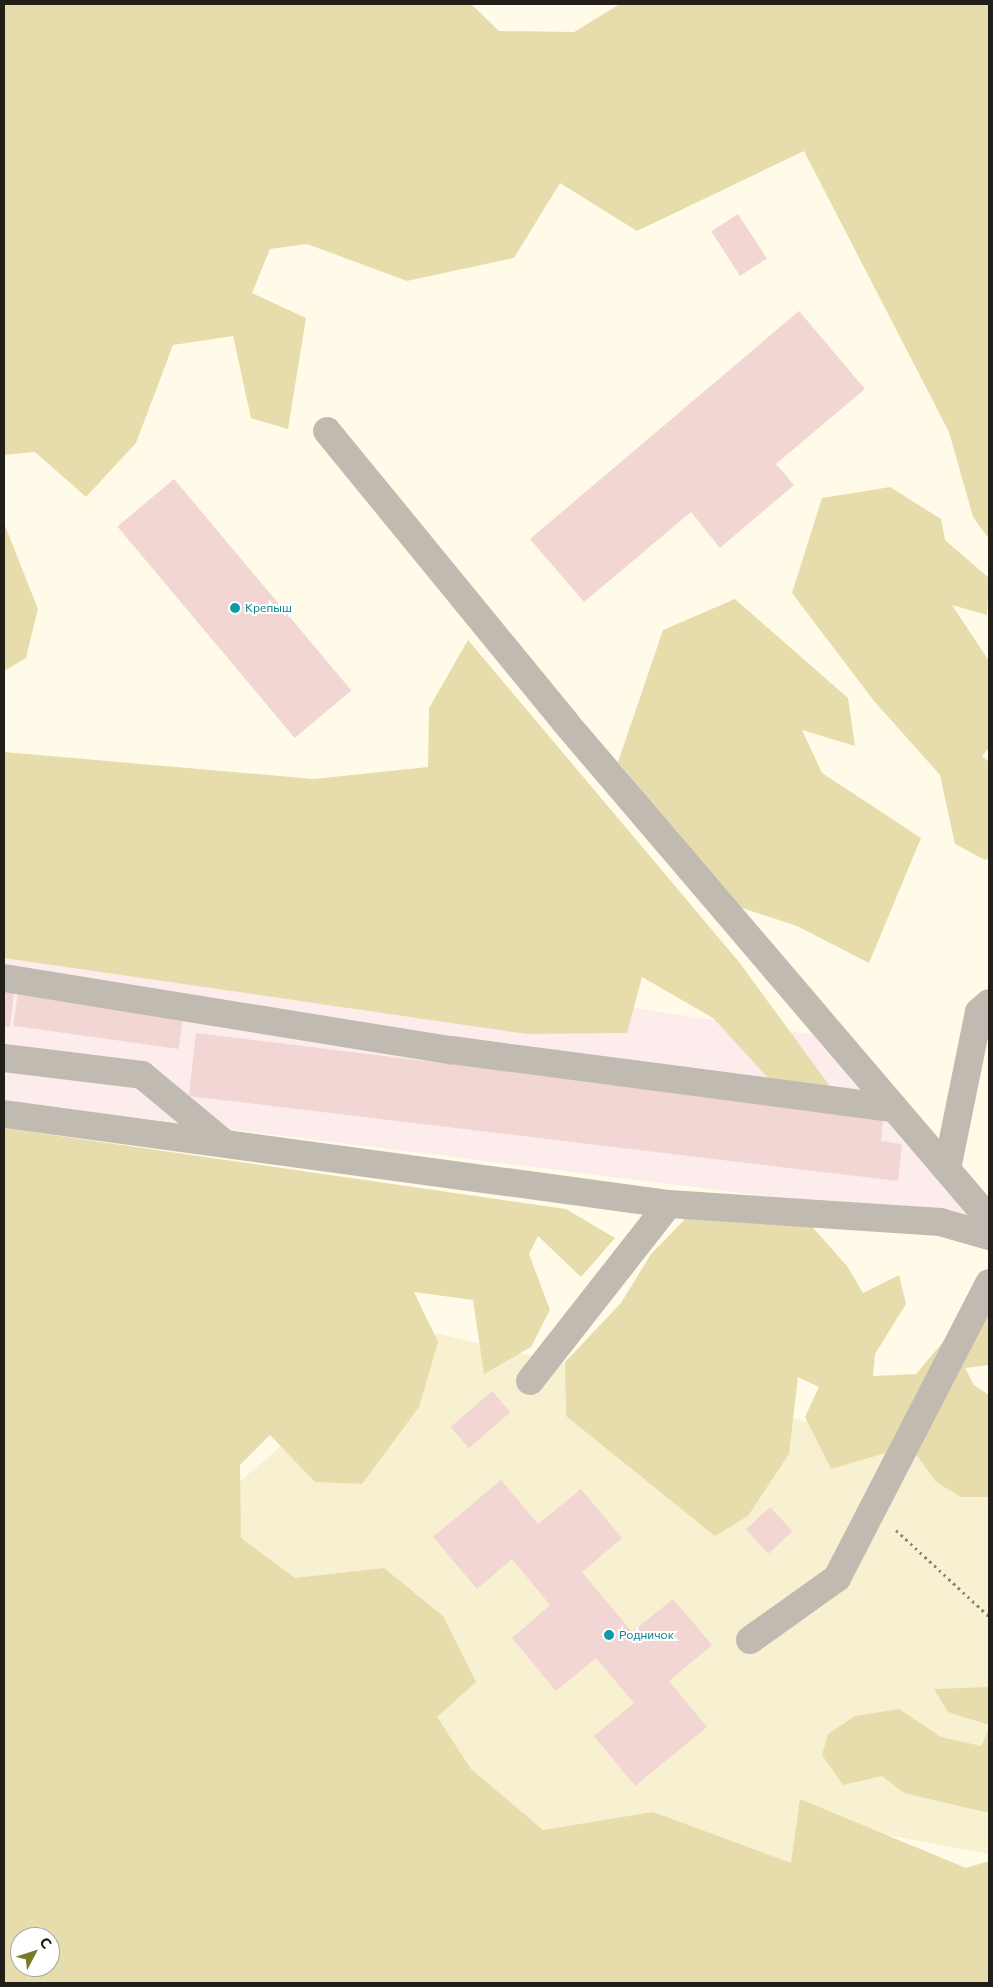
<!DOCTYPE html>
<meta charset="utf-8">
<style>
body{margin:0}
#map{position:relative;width:993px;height:1987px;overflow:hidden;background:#fffbe8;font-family:Commissioner,sans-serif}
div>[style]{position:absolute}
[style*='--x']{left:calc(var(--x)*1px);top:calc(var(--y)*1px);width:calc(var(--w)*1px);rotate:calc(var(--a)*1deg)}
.built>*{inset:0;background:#f7f1d2}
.industrial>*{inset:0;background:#fcecec}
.green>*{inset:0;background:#e7ddac}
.building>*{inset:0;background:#f1d6d3;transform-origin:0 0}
.path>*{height:3px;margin-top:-1.5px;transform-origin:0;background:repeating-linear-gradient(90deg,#898679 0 2.5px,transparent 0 6.5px)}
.minor>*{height:28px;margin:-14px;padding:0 14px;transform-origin:14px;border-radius:14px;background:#c0bab1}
.dots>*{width:14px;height:14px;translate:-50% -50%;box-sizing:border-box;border:2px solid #fff;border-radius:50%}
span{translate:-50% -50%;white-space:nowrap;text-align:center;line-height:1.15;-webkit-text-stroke:4px #fff;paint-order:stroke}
.culture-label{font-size:12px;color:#0d838f}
.left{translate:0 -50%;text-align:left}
.frame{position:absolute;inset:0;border:5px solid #211f17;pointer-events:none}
.north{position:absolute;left:10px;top:1927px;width:50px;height:50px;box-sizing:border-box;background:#fff;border:1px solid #a6a5a2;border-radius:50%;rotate:50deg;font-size:14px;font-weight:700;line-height:20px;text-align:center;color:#211f17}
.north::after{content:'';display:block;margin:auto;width:18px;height:22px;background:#767c26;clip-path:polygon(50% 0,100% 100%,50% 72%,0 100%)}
</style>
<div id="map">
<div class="built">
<div style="clip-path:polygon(418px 1329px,974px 1461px,989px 1480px,989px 1854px,855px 1829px,742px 1916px,398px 1873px,205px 1511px)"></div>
</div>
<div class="industrial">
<div style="clip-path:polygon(4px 914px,821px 1036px,982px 1223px,4px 1101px)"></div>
</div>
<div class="green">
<div style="clip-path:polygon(4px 4px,471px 4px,499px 31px,574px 32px,620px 4px,989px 4px,989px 539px,973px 517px,949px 432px,804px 151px,637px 231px,560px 183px,514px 258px,407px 281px,307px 244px,270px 249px,252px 293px,306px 318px,288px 429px,251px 418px,233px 336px,173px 345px,136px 443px,86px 497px,35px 452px,4px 455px)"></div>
<div style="clip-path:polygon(890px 487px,941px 519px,945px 540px,989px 578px,987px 615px,952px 605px,989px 661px,989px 748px,982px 756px,989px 762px,989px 858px,985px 860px,955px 844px,940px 775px,874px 701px,792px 593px,822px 498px)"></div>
<div style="clip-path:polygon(4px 523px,38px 609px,26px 658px,4px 671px)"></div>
<div style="clip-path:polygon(735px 599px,848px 698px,855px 746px,802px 730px,822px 773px,921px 838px,869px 963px,797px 926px,739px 907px,618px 762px,663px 630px)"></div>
<div style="clip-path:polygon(468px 640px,739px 962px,832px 1089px,770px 1080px,713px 1018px,642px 977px,627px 1033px,527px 1034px,4px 958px,4px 752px,314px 779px,428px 767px,429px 708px)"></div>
<div style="clip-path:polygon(evenodd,4px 1128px,566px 1209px,615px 1238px,581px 1277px,538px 1236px,529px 1254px,550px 1310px,531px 1347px,484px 1374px,473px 1300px,414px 1292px,438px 1342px,419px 1407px,362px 1484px,315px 1482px,270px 1435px,240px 1465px,241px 1538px,295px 1578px,384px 1568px,443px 1616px,476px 1682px,437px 1717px,471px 1769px,543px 1830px,653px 1812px,791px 1863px,800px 1799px,966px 1868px,989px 1861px,989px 1983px,4px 1983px,4px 1128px,20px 1937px,50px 1937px,50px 1967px,20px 1967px,20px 1937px)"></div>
<div style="clip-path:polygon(801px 1214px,847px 1266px,863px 1293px,899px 1275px,906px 1304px,875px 1354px,873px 1376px,916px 1374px,975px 1304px,989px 1307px,989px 1365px,965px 1368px,974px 1385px,989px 1395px,989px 1497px,961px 1497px,936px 1482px,910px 1446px,831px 1469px,805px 1417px,819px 1387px,798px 1377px,789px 1454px,748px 1516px,715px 1536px,566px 1416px,565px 1362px,621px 1303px,651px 1254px,686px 1218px)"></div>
<div style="clip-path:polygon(989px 1687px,989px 1725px,948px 1712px,934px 1689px)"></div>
<div style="clip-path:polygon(899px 1709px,941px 1737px,981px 1746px,989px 1729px,989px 1813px,904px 1793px,882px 1776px,843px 1785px,822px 1755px,828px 1734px,855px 1716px)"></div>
</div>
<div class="building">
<div style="left:738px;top:214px;width:53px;height:32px;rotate:57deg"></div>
<div style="clip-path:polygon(799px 311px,865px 389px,776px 464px,794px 485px,720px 548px,691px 512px,584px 602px,530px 539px)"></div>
<div style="left:174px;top:479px;width:276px;height:74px;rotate:50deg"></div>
<div style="clip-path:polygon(4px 992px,14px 993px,10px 1027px,4px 1027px)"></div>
<div style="left:18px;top:992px;width:167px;height:34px;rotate:8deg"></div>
<div style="clip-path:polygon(196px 1033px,883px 1117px,881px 1141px,902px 1144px,898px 1181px,189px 1096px)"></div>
<div style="left:492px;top:1391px;width:28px;height:55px;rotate:49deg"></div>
<div style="clip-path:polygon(501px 1480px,538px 1524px,581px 1489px,622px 1538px,582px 1572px,632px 1632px,673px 1599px,712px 1645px,669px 1681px,707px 1727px,635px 1786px,594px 1736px,634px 1703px,596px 1658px,556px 1691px,512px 1638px,550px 1605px,512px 1559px,477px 1589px,433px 1537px)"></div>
<div style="left:770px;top:1507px;width:33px;height:33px;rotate:47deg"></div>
</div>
<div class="path">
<div style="--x:896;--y:1530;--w:127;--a:42.8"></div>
</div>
<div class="minor">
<div style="--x:327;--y:431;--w:376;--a:50.7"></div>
<div style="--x:565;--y:722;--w:653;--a:49.53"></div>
<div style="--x:4;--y:978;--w:453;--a:9.2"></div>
<div style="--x:451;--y:1050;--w:447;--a:7.5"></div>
<div style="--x:4;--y:1058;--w:139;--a:7"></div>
<div style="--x:142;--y:1075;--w:107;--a:39.7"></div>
<div style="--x:4;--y:1114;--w:671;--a:7.71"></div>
<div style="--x:669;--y:1204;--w:272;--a:3.8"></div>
<div style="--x:940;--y:1222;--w:51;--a:15.9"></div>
<div style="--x:947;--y:1169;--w:160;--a:-78.5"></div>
<div style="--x:979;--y:1012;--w:13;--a:-42"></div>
<div style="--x:530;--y:1381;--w:225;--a:-51.9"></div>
<div style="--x:750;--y:1640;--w:107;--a:-35.5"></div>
<div style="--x:837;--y:1578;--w:332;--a:-62.7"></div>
</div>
<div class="dots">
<div style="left:235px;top:608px;background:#0f9aa8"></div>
<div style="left:609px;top:1635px;background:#0f9aa8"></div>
</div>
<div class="culture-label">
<span class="left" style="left:245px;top:608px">Крепыш</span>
<span class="left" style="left:619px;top:1635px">Родничок</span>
</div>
<div class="frame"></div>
<div class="north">С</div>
</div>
